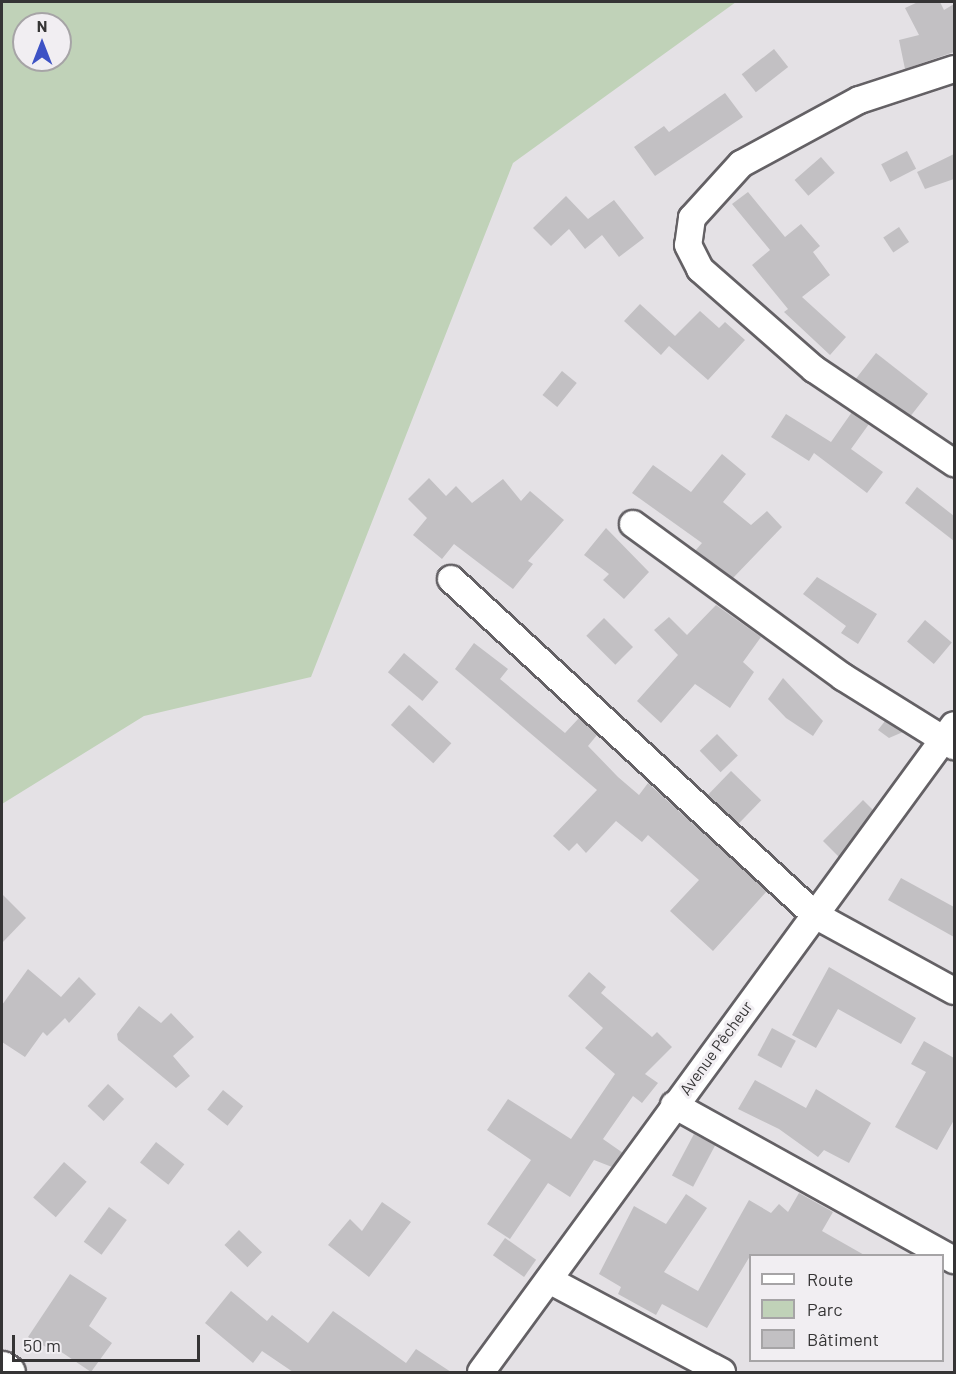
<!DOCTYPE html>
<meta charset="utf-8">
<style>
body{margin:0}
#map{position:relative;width:956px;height:1374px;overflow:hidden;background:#e4e1e5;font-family:Barlow,sans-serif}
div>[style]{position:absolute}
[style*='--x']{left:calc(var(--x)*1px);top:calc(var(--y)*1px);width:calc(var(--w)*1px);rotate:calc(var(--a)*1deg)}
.green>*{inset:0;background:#c0d2b8}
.building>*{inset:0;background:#c2c0c3;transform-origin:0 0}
.roads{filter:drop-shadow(2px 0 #646165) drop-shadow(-2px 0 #646165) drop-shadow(0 2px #646165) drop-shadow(0 -2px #646165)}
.street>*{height:26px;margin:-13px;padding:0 13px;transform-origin:13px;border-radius:13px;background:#fff}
.secondary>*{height:33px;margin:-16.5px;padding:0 16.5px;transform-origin:16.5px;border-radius:16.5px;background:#fff}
span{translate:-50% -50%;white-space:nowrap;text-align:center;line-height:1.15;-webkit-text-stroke:6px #f1eef2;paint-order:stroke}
.street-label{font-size:16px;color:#353435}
.frame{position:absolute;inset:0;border:3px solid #353435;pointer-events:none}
.legend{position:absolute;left:749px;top:1254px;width:195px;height:108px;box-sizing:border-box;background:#f1eef2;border:2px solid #a6a4a6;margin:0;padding:8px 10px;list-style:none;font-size:18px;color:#353435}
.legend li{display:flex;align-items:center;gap:12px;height:30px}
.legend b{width:30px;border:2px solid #a6a4a6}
.north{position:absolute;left:12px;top:12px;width:60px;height:60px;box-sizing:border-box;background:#f1eef2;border:2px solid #a6a4a6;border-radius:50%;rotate:0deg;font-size:16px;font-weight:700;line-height:24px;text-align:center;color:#353435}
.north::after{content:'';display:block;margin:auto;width:21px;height:27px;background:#3d52c5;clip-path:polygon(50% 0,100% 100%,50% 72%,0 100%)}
.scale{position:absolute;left:12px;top:1335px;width:188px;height:27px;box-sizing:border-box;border:3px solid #353435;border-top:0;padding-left:8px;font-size:18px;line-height:21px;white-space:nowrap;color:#353435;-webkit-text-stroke:4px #f1eef2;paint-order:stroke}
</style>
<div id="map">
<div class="green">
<div style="clip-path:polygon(evenodd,2px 2px,736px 2px,513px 163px,311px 677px,144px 716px,2px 804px,2px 2px,24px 24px,60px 24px,60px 60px,24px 60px,24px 24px)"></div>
</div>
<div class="building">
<div style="clip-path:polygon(918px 2px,940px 2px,944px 10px,954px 4px,954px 52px,905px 69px,899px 40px,919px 35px,905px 8px)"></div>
<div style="left:774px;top:49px;width:23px;height:41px;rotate:52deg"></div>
<div style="clip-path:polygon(725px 93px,743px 117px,655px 176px,634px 147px,664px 126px,669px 132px)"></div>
<div style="left:907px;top:151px;width:20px;height:29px;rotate:63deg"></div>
<div style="clip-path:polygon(954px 154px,954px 179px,925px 189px,917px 172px)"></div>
<div style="left:821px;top:157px;width:21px;height:35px;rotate:49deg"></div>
<div style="clip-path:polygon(748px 192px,785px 237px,801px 224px,820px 246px,813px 252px,830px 275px,802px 297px,846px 337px,830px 355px,784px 312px,788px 309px,752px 265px,770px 250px,732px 204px)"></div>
<div style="clip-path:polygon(566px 196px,588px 219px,614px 200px,644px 238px,619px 257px,602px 235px,585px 249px,569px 229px,551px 246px,533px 228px)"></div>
<div style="left:899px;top:227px;width:18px;height:19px;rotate:56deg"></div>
<div style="clip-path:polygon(640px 304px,675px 336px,700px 311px,719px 328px,725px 322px,745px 340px,708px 380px,669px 346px,661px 355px,624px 321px)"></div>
<div style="left:876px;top:353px;width:66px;height:33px;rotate:38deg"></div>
<div style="left:562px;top:371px;width:19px;height:31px;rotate:39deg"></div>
<div style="clip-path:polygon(852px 412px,869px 424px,851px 449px,883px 472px,867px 493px,814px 453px,809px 461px,771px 437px,786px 414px,831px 442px)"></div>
<div style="clip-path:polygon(722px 454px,746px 474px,723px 502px,751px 525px,767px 511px,782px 527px,733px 578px,695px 551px,702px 543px,632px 493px,653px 465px,691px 492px)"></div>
<div style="clip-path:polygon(429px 478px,446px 496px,456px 486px,472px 503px,503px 479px,521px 501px,530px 491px,564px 520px,528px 561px,533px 564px,513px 589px,454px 544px,442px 559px,413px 535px,427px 518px,408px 499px)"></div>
<div style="clip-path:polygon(917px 487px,954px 516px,954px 541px,905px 503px)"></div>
<div style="clip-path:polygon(606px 528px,649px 572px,624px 599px,603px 580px,609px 574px,584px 555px)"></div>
<div style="clip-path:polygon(817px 577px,877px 614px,858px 644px,841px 633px,846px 626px,803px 594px)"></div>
<div style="clip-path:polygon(716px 605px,761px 637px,743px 662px,754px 672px,730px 708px,695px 684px,661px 723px,637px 701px,678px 655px,654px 630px,669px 617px,687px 635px)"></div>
<div style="left:604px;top:618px;width:41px;height:25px;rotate:45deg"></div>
<div style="left:925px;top:620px;width:35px;height:28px;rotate:40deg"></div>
<div style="clip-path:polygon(474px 643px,508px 669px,500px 679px,565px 733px,579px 718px,597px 735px,588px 746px,618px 777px,639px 795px,648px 783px,767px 891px,713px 951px,670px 911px,699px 880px,648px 835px,642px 842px,616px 821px,586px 853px,577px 843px,569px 851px,553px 836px,597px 790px,455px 669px)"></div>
<div style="left:404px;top:653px;width:45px;height:25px;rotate:40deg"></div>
<div style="clip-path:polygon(783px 678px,823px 721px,813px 736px,786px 718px,768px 699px)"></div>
<div style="left:409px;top:705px;width:57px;height:27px;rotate:42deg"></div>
<div style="clip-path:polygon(885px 721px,903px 732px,889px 738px,878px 730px)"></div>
<div style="left:717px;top:734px;width:30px;height:24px;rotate:46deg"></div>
<div style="left:731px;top:771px;width:42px;height:33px;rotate:44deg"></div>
<div style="clip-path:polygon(863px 800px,873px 810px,839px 857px,823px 841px)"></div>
<div style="clip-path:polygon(901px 878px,954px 907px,954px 937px,888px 900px)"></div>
<div style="clip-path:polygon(2px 894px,26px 918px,2px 943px)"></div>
<div style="clip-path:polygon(829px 967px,916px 1018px,901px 1044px,838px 1009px,816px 1048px,792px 1035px)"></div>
<div style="clip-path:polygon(28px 969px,61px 997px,79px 977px,96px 994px,69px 1023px,65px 1018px,47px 1036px,43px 1032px,25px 1057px,2px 1042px,2px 1005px)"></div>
<div style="clip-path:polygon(589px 972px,606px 987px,601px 993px,652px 1037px,657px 1032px,672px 1047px,645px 1074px,658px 1083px,642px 1103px,633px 1096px,603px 1139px,623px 1153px,612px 1167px,594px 1160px,570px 1197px,548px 1183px,510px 1239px,487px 1224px,531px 1160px,487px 1130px,508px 1099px,571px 1139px,615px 1074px,585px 1048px,603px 1028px,568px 996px)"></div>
<div style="clip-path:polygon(139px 1006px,161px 1023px,171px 1013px,194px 1037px,173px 1056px,190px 1076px,176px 1088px,118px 1040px,117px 1034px)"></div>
<div style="left:772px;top:1028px;width:27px;height:31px;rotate:28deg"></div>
<div style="clip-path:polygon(924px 1041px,954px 1058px,954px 1120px,937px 1150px,895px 1127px,926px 1072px,911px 1064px)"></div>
<div style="clip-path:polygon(755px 1080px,806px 1108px,816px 1089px,871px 1123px,849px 1163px,824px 1150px,818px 1157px,779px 1129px,738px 1109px)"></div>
<div style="left:108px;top:1084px;width:22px;height:30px;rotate:43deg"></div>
<div style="left:223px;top:1090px;width:26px;height:25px;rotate:39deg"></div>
<div style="left:694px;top:1134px;width:24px;height:47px;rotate:28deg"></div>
<div style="left:156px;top:1142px;width:36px;height:26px;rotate:38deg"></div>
<div style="left:64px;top:1162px;width:30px;height:47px;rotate:41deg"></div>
<div style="clip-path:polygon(799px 1193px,833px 1212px,822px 1231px,866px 1256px,750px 1256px,707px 1328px,662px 1304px,656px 1315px,618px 1294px,621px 1287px,599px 1274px,634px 1206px,666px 1224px,686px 1194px,707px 1208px,664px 1272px,698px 1291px,749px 1200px,771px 1213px,779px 1204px,788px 1212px)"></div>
<div style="clip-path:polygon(382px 1202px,411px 1222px,369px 1277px,328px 1245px,350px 1219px,362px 1231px)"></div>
<div style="left:109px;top:1207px;width:22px;height:43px;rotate:36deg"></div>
<div style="left:239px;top:1230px;width:32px;height:21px;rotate:44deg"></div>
<div style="left:505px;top:1238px;width:38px;height:21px;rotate:35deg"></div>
<div style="clip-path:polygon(70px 1274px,107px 1298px,89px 1326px,112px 1343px,91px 1372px,48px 1343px,46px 1347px,28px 1337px)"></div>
<div style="clip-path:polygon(231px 1291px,267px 1321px,272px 1315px,308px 1343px,333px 1311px,406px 1363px,416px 1349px,451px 1372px,293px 1372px,262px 1351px,253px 1363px,205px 1323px)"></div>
</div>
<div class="roads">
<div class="street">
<div style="--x:954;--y:69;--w:100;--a:161.9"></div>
<div style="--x:859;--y:100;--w:134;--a:151.5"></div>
<div style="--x:741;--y:164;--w:73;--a:132.2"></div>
<div style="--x:692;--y:218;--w:27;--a:98"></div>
<div style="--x:688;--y:245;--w:27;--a:63"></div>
<div style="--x:700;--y:269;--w:152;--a:41.3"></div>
<div style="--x:814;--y:369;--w:169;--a:33.9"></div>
<div style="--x:633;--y:524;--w:260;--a:36.1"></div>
<div style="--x:843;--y:677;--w:131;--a:31.9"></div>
<div style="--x:451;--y:579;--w:495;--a:42.7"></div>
<div style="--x:815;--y:915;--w:158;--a:28.7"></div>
<div style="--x:674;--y:1105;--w:320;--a:29"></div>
<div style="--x:549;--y:1280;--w:196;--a:28"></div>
<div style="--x:481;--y:1372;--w:801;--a:-53.83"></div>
</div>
<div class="secondary">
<div style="--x:2;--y:1368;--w:7;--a:34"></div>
</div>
</div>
<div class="street-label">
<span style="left:716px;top:1048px;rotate:-54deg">Avenue Pêcheur</span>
</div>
<div class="frame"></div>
<ul class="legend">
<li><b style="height:8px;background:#fff"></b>Route</li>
<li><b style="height:16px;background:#c0d2b8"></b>Parc</li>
<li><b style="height:16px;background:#c2c0c3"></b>Bâtiment</li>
</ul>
<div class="north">N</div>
<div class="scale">50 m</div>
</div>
